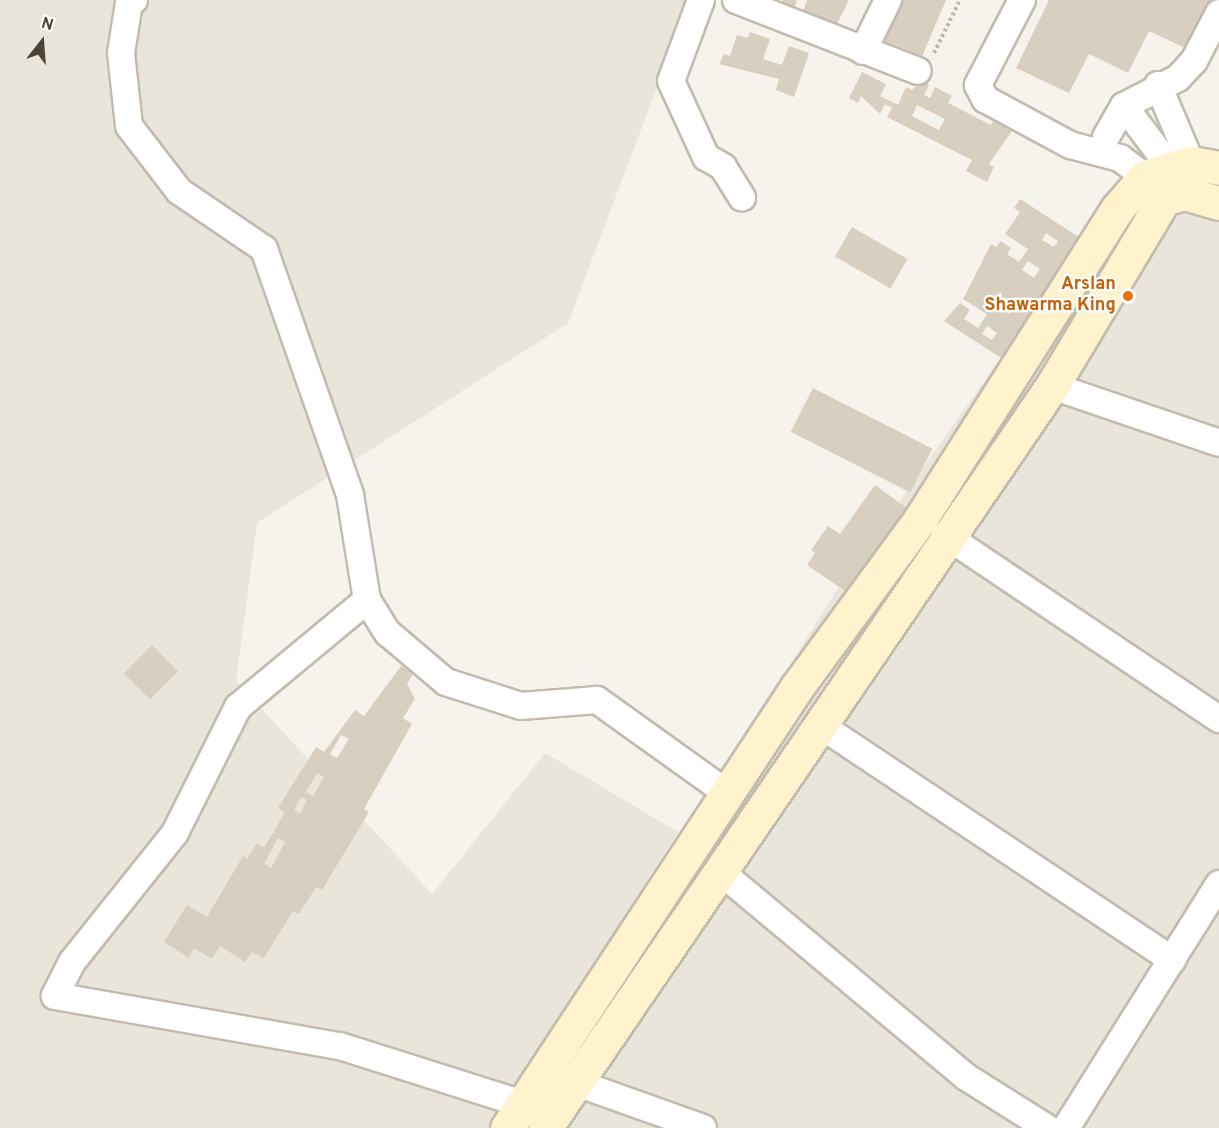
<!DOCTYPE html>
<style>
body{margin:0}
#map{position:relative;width:1219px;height:1128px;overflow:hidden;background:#f6f3ec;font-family:Overpass,sans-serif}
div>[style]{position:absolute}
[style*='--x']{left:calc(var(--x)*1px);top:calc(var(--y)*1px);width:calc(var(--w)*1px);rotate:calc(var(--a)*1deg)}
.residential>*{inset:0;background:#eae5da}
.building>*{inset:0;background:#d8cfc1;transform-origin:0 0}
.path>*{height:4px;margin-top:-2px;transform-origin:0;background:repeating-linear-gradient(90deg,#c4b79f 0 3px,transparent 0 6px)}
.roads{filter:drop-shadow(2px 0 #c2bbae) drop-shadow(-2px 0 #c2bbae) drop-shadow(0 2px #c2bbae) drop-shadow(0 -2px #c2bbae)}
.street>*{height:26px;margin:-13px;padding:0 13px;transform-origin:13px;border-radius:13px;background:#fff}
.secondary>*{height:33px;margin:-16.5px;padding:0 16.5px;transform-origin:16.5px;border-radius:16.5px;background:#fff3cd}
.dots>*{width:16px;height:16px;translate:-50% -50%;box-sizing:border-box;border:3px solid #fff;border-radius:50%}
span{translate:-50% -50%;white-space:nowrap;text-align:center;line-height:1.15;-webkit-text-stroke:4.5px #fff;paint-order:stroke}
.food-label{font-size:18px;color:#c56008;font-weight:700}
.right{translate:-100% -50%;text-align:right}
.north{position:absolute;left:12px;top:12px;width:60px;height:60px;-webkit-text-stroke:4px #fff;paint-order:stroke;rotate:17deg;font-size:16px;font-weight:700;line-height:24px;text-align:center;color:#4b4439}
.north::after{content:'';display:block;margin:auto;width:21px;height:27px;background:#4b4439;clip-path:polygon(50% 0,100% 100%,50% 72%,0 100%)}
</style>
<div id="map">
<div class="residential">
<div style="clip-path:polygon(0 0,690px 0,568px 323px,257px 523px,236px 681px,432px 894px,545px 753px,678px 832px,489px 1128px,0 1128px)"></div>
<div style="clip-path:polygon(1134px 168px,1219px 197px,1219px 1128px,500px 1128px,835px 593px)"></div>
</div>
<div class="building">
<div style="clip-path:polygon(783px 0,797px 0,794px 9px,781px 4px)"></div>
<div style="clip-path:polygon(807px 0,849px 0,836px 26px,802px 15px)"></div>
<div style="clip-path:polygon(899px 0,946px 0,918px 66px,903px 58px,907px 50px,893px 44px,889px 52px,877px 46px)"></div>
<div style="clip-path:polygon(1049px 0,1219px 0,1194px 52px,1149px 31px,1128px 73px,1089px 54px,1069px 93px,1016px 68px)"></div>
<div style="clip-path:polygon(750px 32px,770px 39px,763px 59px,782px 65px,789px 46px,809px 53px,794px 97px,776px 90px,779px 79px,719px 64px,724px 54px,730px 56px,737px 35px,748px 38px)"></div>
<div style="clip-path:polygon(evenodd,862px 72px,886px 84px,880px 96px,898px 105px,906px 87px,912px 90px,923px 81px,929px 85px,924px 95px,930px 98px,935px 87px,952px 96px,948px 103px,991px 125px,994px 118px,1014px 128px,989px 164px,994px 167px,987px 182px,966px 171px,972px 160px,887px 117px,892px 108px,885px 104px,880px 114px,861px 96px,858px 103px,849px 98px,862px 72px,917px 105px,945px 119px,939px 130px,912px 116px,917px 105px)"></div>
<div style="clip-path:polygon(evenodd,1020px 199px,1082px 239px,1001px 358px,944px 321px,960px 303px,970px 310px,964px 319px,978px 328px,987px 314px,963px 299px,991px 244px,996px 247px,1001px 241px,1011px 248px,1007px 254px,1019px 262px,1028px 249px,1005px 234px,1020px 212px,1014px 208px,1020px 199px,1046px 233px,1058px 241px,1054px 247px,1042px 240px,1046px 233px,1020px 199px,1028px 261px,1040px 269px,1034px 278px,1022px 270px,1028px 261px,1020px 199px,1004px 297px,1016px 305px,1009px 314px,998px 306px,1004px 297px,1020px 199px,987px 326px,997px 333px,992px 340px,982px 334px,987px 326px)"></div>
<div style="left:852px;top:227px;width:64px;height:34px;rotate:30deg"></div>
<div style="left:813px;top:388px;width:134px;height:49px;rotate:27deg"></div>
<div style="clip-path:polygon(875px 485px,908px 509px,848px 593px,807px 565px,815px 553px,811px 550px,828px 526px,840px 534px)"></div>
<div style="left:152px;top:645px;width:37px;height:40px;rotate:45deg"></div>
<div style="clip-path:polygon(evenodd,401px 666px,413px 674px,407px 684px,415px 699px,403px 718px,412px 724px,364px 809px,369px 812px,322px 890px,316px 887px,299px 914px,293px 911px,264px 958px,252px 952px,245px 962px,220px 946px,212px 959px,194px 948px,189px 958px,164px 942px,187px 905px,207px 917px,243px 856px,247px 859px,257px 843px,264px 848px,285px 812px,278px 808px,316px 747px,324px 752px,355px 710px,364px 716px,401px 666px,341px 735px,349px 739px,337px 758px,330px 754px,341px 735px,401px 666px,317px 773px,324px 777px,313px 796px,306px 792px,317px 773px,401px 666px,301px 797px,307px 800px,300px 814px,294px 810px,301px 797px,401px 666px,278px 838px,285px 842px,271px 868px,264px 864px,278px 838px)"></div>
</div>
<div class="path">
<div style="--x:934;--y:53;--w:59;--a:-63.9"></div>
</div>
<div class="roads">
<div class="street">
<div style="--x:134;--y:0;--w:6;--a:149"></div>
<div style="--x:129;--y:3;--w:51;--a:99.1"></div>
<div style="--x:121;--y:53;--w:73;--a:83.7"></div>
<div style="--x:129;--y:126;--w:82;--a:52.4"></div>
<div style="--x:179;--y:191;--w:103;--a:34.3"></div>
<div style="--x:264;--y:249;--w:261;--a:70.7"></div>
<div style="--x:350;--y:495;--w:106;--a:80.8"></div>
<div style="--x:367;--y:600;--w:39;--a:58"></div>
<div style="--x:388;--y:633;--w:76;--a:40.2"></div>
<div style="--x:446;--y:682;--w:79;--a:17.7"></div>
<div style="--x:521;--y:706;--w:76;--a:-4.5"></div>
<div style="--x:597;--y:700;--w:160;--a:35.6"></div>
<div style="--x:701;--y:0;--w:86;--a:110.3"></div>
<div style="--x:671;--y:81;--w:84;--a:65.3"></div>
<div style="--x:706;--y:157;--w:20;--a:30"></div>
<div style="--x:723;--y:167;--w:36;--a:58"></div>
<div style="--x:736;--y:0;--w:195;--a:21.3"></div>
<div style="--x:1022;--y:0;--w:96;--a:117.4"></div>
<div style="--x:978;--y:85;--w:16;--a:63"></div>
<div style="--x:985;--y:99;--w:97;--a:28.4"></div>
<div style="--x:1070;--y:145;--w:52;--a:14.6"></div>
<div style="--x:1120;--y:158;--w:31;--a:37"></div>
<div style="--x:863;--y:51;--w:57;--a:-63.9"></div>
<div style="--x:1158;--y:85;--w:85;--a:67.1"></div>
<div style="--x:1124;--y:106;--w:76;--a:53"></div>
<div style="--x:1106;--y:137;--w:36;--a:-60"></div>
<div style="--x:1124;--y:106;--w:61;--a:-27.4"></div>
<div style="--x:1178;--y:78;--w:23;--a:-47"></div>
<div style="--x:1194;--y:61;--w:54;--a:-62.5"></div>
<div style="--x:1052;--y:386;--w:176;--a:18.8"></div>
<div style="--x:945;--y:535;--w:330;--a:33.9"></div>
<div style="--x:367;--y:600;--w:168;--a:140.3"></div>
<div style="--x:238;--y:707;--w:141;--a:116.6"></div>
<div style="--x:175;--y:833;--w:165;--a:128.6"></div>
<div style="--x:72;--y:962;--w:38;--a:117"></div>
<div style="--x:55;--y:996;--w:289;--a:10"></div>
<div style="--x:340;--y:1046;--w:192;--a:17.6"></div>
<div style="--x:823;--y:727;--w:420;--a:33.7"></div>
<div style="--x:721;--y:872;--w:319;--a:39.9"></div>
<div style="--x:966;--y:1077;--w:96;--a:32.2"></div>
<div style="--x:574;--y:1082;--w:137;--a:19.6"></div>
<div style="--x:1066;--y:1128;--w:288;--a:-57.9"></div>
</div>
<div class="secondary">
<div style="--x:507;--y:1128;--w:528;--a:-56.67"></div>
<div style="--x:797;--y:687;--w:210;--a:-53.7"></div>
<div style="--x:921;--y:518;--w:366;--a:-57.6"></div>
<div style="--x:1117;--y:209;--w:43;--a:-48.8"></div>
<div style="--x:1145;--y:177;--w:48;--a:-16.9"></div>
<div style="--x:1191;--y:163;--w:28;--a:10"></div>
<div style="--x:545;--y:1128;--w:899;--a:-55.66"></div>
<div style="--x:1052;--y:386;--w:218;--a:-59.1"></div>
<div style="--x:1164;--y:199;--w:21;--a:-17"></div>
<div style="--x:1184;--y:193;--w:36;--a:16"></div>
</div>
</div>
<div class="dots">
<div style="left:1128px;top:296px;background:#e8710a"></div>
</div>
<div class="food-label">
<span class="right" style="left:1116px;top:296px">Arslan<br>Shawarma King</span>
</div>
<div class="north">N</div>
</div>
